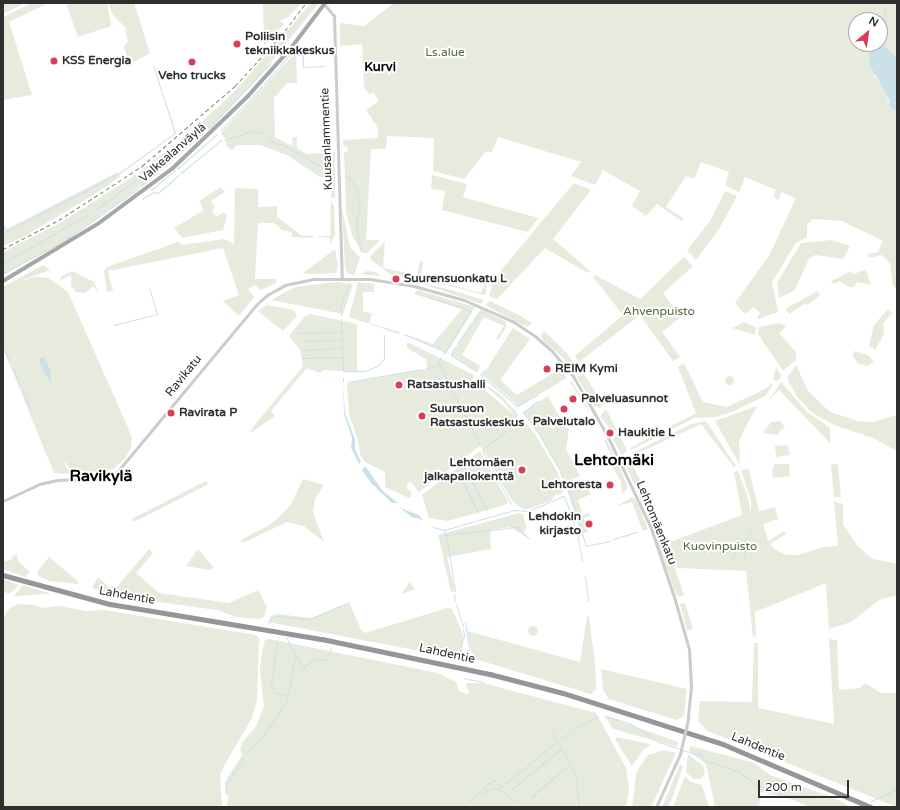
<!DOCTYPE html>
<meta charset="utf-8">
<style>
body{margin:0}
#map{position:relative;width:900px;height:810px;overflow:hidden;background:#fff;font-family:"Varela Round",sans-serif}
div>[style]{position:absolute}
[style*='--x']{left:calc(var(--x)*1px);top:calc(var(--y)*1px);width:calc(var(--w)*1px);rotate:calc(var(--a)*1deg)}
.green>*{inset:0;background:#e6ebde;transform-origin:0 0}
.round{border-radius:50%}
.water>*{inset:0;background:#cce0ea}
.stream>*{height:1px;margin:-0.5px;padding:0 0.5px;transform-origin:0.5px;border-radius:0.5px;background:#cce0ea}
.minor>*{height:3px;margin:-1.5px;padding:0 1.5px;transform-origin:1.5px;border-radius:1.5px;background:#ccc}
.major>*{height:4px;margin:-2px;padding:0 2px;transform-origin:2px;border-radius:2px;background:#a7a7a7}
.highway>*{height:4.5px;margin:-2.25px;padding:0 2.25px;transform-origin:2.25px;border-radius:2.25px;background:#969696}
.rail>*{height:1px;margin-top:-0.5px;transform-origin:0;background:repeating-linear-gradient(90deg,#848484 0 4px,transparent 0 7px)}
.minor-bridge>*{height:3px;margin:-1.5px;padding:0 1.5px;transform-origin:1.5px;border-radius:1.5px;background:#ccc}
.dots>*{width:11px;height:11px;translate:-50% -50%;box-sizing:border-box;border:2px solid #fff;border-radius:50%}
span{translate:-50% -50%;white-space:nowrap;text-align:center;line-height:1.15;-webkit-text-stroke:4px #fff;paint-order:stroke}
.poi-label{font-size:12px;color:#2f2f2f;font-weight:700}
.left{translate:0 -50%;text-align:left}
.right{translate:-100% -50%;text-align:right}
.park-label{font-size:12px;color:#56683f}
.street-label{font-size:12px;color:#2f2f2f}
.neighbourhood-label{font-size:13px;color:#000;font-weight:700}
.district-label{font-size:16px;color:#000;font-weight:700}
.frame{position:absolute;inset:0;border:4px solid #2f2f2f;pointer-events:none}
.north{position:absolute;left:848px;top:12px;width:40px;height:40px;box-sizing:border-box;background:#fff;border:1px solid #acacac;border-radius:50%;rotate:29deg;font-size:11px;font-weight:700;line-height:16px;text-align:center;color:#2f2f2f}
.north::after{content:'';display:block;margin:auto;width:14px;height:18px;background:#d93e57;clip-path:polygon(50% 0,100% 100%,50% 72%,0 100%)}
.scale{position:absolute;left:758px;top:780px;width:91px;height:18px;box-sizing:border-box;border:2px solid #2f2f2f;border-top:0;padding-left:5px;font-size:12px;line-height:14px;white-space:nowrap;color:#2f2f2f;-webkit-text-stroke:3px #fff;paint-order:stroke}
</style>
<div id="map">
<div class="green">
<div style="clip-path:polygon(3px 3px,25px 3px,3px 14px)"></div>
<div style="clip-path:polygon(32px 3px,48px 3px,9px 22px,32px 95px,3px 100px,3px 17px)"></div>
<div style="clip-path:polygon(66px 3px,107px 3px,111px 26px,78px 37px)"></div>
<div style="clip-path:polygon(108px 3px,134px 3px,150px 53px,136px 61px,128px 61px,124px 46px,128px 42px,125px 27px,113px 15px)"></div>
<div style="clip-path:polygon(263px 3px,302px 3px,286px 19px,280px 20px,284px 24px,264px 46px)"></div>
<div style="clip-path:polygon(311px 3px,319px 3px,258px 78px,213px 125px,147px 182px,139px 172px,190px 133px,236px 90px)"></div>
<div style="clip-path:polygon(evenodd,394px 3px,897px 3px,897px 58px,891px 53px,874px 75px,884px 89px,890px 107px,897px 112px,897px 289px,893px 286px,890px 263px,882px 255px,869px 258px,868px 254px,878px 252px,883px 241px,842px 221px,812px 219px,807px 225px,807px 237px,796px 243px,772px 282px,778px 312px,758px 319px,757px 318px,760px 313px,754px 307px,745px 314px,735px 303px,770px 254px,796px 198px,782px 192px,778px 200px,773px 197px,776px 190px,745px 177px,739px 192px,725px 185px,729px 172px,701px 162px,694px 179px,686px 176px,666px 207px,683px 218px,683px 222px,657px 204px,646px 216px,632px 206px,640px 191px,603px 170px,595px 185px,571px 176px,581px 162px,498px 137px,492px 152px,485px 152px,464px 179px,433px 171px,434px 138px,387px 136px,386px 149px,371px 149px,366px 240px,380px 240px,367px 253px,362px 253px,352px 235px,346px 212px,344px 152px,347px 152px,348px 147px,343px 146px,343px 140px,378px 138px,377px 126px,366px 110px,379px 101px,374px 93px,369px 94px,364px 88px,362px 44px,340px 46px,340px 23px,364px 26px,394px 3px,856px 20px,880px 20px,880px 44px,856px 44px,856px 20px)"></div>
<div style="clip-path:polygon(296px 52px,297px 83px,287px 83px,274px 98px,275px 137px,292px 146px,293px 137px,297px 137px,297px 148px,306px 154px,335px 152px,335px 198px,331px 197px,331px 179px,320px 177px,287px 155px,260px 145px,237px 145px,232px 150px,227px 147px,226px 140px,221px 133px)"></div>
<div style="clip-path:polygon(118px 172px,120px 177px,93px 195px,25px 236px,3px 246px,3px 223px,7px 229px)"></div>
<div style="clip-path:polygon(137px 174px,145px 184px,60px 244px,3px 275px,3px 252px,60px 223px)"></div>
<div style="clip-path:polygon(432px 175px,467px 184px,463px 197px,538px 218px,528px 232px,442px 210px,445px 191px,431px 189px)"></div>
<div style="clip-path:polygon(574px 183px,591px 190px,553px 239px,590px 271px,588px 273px,545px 248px,497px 299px,489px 296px,494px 279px)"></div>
<div style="clip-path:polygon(221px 187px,225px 192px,211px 201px,215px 208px,212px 210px,216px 217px,224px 212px,227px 216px,223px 230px,182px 238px,174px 228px,204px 210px,199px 201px)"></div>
<div style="clip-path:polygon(235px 188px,258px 189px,258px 207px,277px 206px,277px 217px,301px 235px,313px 236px,313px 238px,292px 237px,292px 232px,282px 230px,274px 223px,258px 223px,255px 279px,277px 279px,276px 283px,261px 290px,255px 285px,248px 289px,254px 297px,239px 316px,223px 301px,239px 295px,223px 248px,108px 271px,113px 291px,107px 292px,104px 271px,107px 267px,178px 242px,182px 245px,224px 239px,234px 244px)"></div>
<div style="clip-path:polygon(725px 191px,737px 196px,719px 229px,696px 260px,687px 250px,710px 221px)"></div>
<div style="clip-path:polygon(331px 201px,334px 206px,335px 235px,330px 244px,330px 238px,316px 236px,330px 236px)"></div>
<div style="clip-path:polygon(342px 208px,350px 247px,359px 257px,353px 275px,348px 274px,345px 268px)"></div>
<div style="clip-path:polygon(832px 240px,850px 246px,843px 259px,815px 255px,809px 259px,794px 291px,779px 298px,777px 283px,801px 243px)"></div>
<div style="clip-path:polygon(385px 242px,383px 268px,414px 274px,413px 278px,391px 275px,371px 260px,370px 256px)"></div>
<div style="clip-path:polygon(335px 249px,338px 267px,336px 273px,302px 274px)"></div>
<div style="clip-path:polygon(684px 257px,693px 266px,663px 293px,681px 317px,662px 332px,680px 357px,673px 361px,640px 315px,579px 362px,575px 356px,623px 315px,593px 277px,595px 275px,640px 299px)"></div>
<div style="clip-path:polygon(420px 261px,423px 262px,421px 276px,481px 293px,487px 279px,486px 294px,483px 295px,422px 278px,417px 275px)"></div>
<div style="clip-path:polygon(evenodd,43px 265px,50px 270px,20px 281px,35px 277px,48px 278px,68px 292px,132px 437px,131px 448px,125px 458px,115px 468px,109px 471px,111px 469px,96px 473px,79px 472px,70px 468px,62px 460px,70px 473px,83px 475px,54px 473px,3px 348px,3px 287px,43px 265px,8px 339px,53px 447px,51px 443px,8px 339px)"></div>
<div style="clip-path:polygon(866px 270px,871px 285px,857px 282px,854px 287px,849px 287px,839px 281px,834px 284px,831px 281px,851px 271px,853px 274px)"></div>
<div style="clip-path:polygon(72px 271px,94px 282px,98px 291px,93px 286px,85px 293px,76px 292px,71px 286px,71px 275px,59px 281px,62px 276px)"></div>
<div style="clip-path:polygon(367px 271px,376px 272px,381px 276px,361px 274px)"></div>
<div style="clip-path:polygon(337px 282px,353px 285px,343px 314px,271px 300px,295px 287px)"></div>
<div style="clip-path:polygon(358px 282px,374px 284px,374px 292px,363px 292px,363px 311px,372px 314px,369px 323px,400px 332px,399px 334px,349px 317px)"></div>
<div style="clip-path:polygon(417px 282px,451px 290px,484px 300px,481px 304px)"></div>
<div style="clip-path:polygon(417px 290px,475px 307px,447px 353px,404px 334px,433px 344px,462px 309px,414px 294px)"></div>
<div style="clip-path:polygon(818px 291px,820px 295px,807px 305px,806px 303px,789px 314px,785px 309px)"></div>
<div style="clip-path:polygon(490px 301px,517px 314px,532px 323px,529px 326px,523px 325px,485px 305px)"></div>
<div style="clip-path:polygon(267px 305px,294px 310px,297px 316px,283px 331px,258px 311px)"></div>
<div style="clip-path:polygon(481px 309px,505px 321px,507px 326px,498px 340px,496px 339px,504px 326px,484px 317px,462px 355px,480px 366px,477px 372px,451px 354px)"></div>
<div style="clip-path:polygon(888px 309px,892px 313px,883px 324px,884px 334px,875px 350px,869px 346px,874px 325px)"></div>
<div style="clip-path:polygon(311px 314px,357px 324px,357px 372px,324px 370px,320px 373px,307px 368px,271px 411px,275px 416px,252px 432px,250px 431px,303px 366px,300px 350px,289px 336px,304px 317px)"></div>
<div style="clip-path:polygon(744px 322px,756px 327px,755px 335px,732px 328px)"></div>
<div style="clip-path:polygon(779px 323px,786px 326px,779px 333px,796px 352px,796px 360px,783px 371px,758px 334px,759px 327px)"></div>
<div style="clip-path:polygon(513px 328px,530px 339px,500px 380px,517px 395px,560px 369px,567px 378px,519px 406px,481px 373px,486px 370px)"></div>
<div style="clip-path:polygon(544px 331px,565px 351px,580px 371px,575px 375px,564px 359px,543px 340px,541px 336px)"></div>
<div style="clip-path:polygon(407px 342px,474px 375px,473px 380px,514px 415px,505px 403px,479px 380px,502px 396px,518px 414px,516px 419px,520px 422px,523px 420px,535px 434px,557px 471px,563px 487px,562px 493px,557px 495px,557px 493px,551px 501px,524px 510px,512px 501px,481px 445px,419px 492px,410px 481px,406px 487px,411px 492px,411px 497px,409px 498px,385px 487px,385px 472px,365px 462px,360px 454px,358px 440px,349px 414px,347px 383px,427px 369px,426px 359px,407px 348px)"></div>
<div style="clip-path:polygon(854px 351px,868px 355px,874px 362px,867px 366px,858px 364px,853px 356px)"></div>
<div style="clip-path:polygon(684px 363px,703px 402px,727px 407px,769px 387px,770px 383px,773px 385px,765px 396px,734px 411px,716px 417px,694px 418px,631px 450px,630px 448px,696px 413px,678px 367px)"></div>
<div style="clip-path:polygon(796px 365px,808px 391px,830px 412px,858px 421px,874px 422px,897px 415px,897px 451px,873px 438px,834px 425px,811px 412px,796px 395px,787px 378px)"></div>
<div style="clip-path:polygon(776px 367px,782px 376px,777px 381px,773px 380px)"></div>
<div style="clip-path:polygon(583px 373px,604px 405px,600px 408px,594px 406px,577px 377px)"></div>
<div class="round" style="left:724.5px;top:375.5px;width:9px;height:9px"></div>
<div style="clip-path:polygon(571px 380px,589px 410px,589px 412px,570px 382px)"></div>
<div style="clip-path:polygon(781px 382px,807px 412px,830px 428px,830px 443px,779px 390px,768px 401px)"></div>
<div style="clip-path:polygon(548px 396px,565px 427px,569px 429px,566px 449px,580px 476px,566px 482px,539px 434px,524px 412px)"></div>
<div style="clip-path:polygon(757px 406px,739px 440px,740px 465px,715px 421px)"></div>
<div style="clip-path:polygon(606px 409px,617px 431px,613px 433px,600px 416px)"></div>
<div style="clip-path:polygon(706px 421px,736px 466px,734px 467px,701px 424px,634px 455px,633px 453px,691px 424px)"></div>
<div style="clip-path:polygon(780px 421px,785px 426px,777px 435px,763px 433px,771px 422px)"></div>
<div style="clip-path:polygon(618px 433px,627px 450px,622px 456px,613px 439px)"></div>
<div style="clip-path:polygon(606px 439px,615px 458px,613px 459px,604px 441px)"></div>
<div style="clip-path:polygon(788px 445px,790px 455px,776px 457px,775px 446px)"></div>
<div style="clip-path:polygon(480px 451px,508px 502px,505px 505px,448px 521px,429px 518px,422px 495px)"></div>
<div style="clip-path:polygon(629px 457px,648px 497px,645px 498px,640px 497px,623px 460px)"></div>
<div style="clip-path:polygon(617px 462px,628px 487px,622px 495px,621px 482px,611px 465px)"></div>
<div style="clip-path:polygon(775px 464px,789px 464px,790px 476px,773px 478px,772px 469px)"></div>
<div style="left:838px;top:464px;width:33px;height:7px;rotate:85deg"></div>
<div style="clip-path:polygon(749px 469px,759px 511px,775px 507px,778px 519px,763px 524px,768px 541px,784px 531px,786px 534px,770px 544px,776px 550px,786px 555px,798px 555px,823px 547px,838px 546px,834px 501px,843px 504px,843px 524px,858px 547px,873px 559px,897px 564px,897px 595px,879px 600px,851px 622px,829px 629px,826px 583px,755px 612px,756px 636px,753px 637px,746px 571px,678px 568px,670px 542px,742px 515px,734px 472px,738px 471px,748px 497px,751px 516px,751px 500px,741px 470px)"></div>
<div style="clip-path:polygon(303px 479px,324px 485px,315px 499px,313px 512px,324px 542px,304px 526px,287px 522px,243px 543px,241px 540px,271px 524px,281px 515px,291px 504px)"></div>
<div style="clip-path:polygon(582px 479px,591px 494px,578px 500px,582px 512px,575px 514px,566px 487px)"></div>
<div style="left:206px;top:481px;width:4px;height:83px;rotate:63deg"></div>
<div style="clip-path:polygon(632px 497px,636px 500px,648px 529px,643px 531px,632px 502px,617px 506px)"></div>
<div style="left:650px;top:501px;width:26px;height:8px;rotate:67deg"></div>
<div style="clip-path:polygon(519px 513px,523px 514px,526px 527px,524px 533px,530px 539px,510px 527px,490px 530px,491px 549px,447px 557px,455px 591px,451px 592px,438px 535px)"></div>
<div style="clip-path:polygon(589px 513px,590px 516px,584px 518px,588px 532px,581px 534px,576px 517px)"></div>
<div style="clip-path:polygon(661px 527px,684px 595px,679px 597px,676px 595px,653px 530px)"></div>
<div style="clip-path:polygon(149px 549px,153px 553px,136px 573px,159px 593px,229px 603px,258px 590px,267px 607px,264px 617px,260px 619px,236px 617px,217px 610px,114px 596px,92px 588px,98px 577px,108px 586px,116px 588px)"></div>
<div style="clip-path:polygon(198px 549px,214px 568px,209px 570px,186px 566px)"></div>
<div style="clip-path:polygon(17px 554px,18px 561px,30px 572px,25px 577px,3px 569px,3px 562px,13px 559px,11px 557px)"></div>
<div style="clip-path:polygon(49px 557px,79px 582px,78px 584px,50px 581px,39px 576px,37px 572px)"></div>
<div style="clip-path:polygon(3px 579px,19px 585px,9px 594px,3px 591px)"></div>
<div style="clip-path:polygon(410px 582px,415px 589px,401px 594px)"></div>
<div style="clip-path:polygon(23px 585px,49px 593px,49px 594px,14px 596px)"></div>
<div style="clip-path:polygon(349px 602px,361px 630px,365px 633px,447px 608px,452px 609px,463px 635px,462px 659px,268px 622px,271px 616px,277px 614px,311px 618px)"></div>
<div style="clip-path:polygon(685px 603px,693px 629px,690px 630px,687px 630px,680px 604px)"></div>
<div style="clip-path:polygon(18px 604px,35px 605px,43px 608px,59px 606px,86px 611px,104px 610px,256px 635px,259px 639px,257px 700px,252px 718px,225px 764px,220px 776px,222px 807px,3px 807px,3px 619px,9px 609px)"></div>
<div style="clip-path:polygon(587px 616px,589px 617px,595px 663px,596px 689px,591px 694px,475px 659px,471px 650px,467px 631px,580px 662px)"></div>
<div class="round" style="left:528px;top:626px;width:10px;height:10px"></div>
<div style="clip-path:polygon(269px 639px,438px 673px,456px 682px,459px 691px,467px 694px,470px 692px,466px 687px,467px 683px,483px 683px,596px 713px,626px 768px,629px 789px,626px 807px,226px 807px,229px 797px,225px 794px,225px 782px,242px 755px,240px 749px,242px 743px,256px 726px,264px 707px,260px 671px,262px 651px,265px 640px)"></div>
<div style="clip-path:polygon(829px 639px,837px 640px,839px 690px,860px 688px,865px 683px,881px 693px,897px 693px,897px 807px,707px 731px,698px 721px,700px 701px,752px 702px,754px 643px,758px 643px,758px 708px,834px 724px)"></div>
<div style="clip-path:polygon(601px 669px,687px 689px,684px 716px,676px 720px,609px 699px,603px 690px)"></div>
<div style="clip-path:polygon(604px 715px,678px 742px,677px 747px,613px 729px)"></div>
<div style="clip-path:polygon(617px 737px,649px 744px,650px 746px,644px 749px,632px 766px,615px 739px)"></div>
<div style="clip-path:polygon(690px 746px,755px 763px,770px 775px,837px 799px,850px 807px,810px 807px,791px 799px,761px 792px,759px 807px,715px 807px,706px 764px,689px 751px)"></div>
<div style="clip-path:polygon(664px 750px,676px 753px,651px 807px,632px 807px,636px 775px,639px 768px,648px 755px)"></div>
<div style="clip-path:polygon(688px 754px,703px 766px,705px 773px,701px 779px,693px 779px,686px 772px)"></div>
<div style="clip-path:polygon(680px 764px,683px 767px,673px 796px,668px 807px,662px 807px)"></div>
<div style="clip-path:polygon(685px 776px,691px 782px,702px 785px,709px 807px,673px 807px)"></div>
</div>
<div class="water">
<div style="clip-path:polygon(879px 44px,886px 47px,897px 58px,897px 112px,890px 107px,889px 100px,870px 65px,869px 53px)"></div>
<div style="clip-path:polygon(44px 357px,51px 371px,51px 384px,40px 364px,40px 358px)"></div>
<div style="clip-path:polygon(343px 382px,345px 413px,355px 439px,355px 449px,361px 462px,359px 464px,351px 448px,352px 438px,344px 414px)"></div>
<div style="clip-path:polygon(365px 466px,383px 491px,398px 503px,392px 503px,371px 483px,362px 470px)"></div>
<div style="clip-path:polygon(400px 508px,419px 515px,423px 520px,412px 517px)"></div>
</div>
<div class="stream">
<div style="--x:391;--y:3;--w:6;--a:31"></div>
<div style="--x:882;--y:44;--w:5;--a:-53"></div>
<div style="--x:885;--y:40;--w:37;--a:-90"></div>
<div style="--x:303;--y:53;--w:14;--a:90"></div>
<div style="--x:303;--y:67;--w:21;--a:-3"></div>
<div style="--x:294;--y:54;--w:29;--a:-2"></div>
<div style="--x:264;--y:84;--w:41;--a:-48.9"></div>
<div style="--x:221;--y:130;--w:60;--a:-47"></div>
<div style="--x:268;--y:136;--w:8;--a:50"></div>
<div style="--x:273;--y:142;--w:14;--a:17"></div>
<div style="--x:286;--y:146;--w:56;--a:31.1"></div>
<div style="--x:224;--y:140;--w:31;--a:-17"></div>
<div style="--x:254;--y:131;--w:12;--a:14"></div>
<div style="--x:177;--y:169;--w:53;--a:-41.2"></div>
<div style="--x:181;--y:173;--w:52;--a:-39.5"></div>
<div style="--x:139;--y:174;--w:6;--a:51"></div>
<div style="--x:346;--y:176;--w:8;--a:40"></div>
<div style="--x:352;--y:181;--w:20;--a:66"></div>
<div style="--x:360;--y:199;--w:25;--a:99"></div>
<div style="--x:356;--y:224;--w:28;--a:80"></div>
<div style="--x:141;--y:186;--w:92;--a:-40.6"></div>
<div style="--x:211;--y:126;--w:87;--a:-46.4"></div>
<div style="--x:151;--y:190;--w:31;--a:-40"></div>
<div style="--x:142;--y:199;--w:13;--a:-32"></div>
<div style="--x:153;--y:192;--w:5;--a:11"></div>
<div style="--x:158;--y:193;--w:28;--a:-41"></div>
<div style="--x:94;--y:211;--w:77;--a:-36.6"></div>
<div style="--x:156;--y:165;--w:53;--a:-42.7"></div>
<div style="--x:3;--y:233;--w:129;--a:-27.2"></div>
<div style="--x:118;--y:174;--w:70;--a:-35.7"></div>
<div style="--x:175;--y:133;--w:71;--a:-107.9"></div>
<div style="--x:3;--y:263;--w:97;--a:-29.7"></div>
<div style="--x:3;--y:273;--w:70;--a:-28"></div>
<div style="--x:65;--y:240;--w:89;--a:-34.9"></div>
<div style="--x:353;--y:274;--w:19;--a:-72"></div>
<div style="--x:3;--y:287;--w:1;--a:0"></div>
<div style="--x:426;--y:296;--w:47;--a:18.4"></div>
<div style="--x:471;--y:311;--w:51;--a:123.1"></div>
<div style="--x:341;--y:315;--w:9;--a:-96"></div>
<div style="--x:340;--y:306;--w:25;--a:-69"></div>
<div style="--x:341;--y:319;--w:52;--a:87.8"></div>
<div style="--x:343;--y:371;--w:22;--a:0"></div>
<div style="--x:365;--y:371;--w:15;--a:-23"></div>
<div style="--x:379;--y:365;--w:9;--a:-54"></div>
<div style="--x:384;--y:358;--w:23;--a:-90"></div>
<div style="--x:474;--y:320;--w:10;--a:-53"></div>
<div style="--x:114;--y:325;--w:44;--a:-14.3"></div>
<div style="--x:157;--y:314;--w:27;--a:-107"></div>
<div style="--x:299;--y:333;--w:41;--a:-1.4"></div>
<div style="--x:404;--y:334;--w:46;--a:23.2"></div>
<div style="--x:301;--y:341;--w:40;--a:-1.4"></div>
<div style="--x:458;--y:343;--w:24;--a:-57"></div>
<div style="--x:3;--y:346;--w:15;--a:67"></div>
<div style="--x:454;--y:348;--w:8;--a:113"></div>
<div style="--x:451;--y:355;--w:30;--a:33"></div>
<div style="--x:302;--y:350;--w:39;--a:-3"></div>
<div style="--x:302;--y:358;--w:40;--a:-1.4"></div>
<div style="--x:439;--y:364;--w:92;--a:63.4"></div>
<div style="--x:426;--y:368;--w:11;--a:-10"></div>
<div style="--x:437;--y:366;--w:10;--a:-66"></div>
<div style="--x:13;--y:369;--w:17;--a:65"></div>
<div style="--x:480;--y:374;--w:49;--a:40.9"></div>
<div style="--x:517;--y:406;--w:23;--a:-29"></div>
<div style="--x:343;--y:382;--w:4;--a:-90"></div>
<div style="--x:348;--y:382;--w:75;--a:-10"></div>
<div style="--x:23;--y:391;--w:19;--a:69"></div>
<div style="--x:538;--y:401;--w:19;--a:144"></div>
<div style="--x:523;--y:412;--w:27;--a:54"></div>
<div style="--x:539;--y:434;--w:40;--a:60.3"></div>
<div style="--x:506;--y:431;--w:31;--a:142"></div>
<div style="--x:482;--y:450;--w:61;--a:61.8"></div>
<div style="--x:462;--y:464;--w:52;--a:61.5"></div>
<div style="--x:457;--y:470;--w:48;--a:64"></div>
<div style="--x:560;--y:472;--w:11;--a:63"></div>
<div style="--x:567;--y:486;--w:28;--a:72"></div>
<div style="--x:577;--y:517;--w:30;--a:73"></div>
<div style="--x:586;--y:546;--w:24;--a:-12"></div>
<div style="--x:573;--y:521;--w:2;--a:63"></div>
<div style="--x:574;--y:525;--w:19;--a:74"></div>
<div style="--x:433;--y:527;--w:11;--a:15"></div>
<div style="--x:444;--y:530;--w:73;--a:-15.9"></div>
<div style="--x:514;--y:510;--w:14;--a:4"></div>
<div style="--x:528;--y:511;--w:39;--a:-23"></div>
<div style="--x:564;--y:496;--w:22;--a:69"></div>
<div style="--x:444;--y:530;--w:5;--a:79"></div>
<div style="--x:445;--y:535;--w:72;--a:-6.3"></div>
<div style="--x:517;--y:527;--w:16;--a:45"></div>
<div style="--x:446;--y:535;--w:57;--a:80.9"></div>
<div style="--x:613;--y:539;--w:26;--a:-16"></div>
<div style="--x:579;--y:545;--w:16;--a:79"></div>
<div style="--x:737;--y:549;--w:8;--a:0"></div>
<div style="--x:745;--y:549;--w:12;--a:95"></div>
<div style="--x:731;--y:559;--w:37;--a:-54"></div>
<div style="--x:585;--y:576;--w:25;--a:83"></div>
<div style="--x:454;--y:594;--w:7;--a:82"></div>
<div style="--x:456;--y:604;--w:23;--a:72"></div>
<div style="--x:275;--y:616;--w:36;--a:5"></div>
<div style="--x:311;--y:619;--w:32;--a:-24"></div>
<div style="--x:465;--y:622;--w:30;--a:81"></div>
<div style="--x:268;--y:624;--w:9;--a:-54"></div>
<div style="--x:286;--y:637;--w:35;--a:61"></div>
<div style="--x:303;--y:668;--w:13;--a:-39"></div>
<div style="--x:313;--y:660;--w:14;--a:-4"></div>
<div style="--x:327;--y:659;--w:12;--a:-70"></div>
<div style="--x:277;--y:640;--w:46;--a:97.4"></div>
<div style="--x:271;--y:686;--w:7;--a:63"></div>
<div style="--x:274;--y:692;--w:14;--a:17"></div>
<div style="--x:460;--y:647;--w:12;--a:-70"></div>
<div style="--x:464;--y:636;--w:7;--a:-98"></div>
<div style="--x:463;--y:678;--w:21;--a:11"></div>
<div style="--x:605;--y:716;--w:25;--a:16"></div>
<div style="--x:629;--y:723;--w:36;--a:32"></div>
<div style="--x:659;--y:742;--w:21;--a:19"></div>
<div style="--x:589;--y:721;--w:10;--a:-29"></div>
<div style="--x:576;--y:728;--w:10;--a:-29"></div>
<div style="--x:264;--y:735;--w:42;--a:-56.7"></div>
<div style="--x:287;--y:700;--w:45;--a:-79.7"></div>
<div style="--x:561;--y:738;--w:13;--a:-32"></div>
<div style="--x:682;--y:750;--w:21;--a:17"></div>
<div style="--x:698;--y:751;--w:13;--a:51"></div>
<div style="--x:706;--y:761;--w:34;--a:17"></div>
<div style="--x:738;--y:771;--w:21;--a:37"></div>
<div style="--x:755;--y:784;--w:36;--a:21"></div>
<div style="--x:247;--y:752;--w:21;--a:-45"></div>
<div style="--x:570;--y:765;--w:14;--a:65"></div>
<div style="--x:576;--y:778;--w:29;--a:84"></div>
<div style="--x:505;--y:784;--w:67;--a:-39.6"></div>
<div style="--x:225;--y:787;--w:36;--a:-58"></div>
<div style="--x:499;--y:789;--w:21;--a:37"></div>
<div style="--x:511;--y:790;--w:65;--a:-39.4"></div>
<div style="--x:481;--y:795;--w:10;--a:-37"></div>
<div style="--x:489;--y:789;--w:13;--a:-9"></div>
<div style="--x:530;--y:798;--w:52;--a:-40.4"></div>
<div style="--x:570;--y:764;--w:38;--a:-119"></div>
<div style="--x:871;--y:801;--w:29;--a:-25"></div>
<div style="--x:463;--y:807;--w:40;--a:-42"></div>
<div style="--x:493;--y:780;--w:11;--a:38"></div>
</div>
<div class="minor">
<div style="--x:324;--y:4;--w:16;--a:50"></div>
<div style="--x:334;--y:16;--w:262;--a:88.3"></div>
<div style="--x:3;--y:501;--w:40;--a:-25"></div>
<div style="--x:39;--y:484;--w:19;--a:-12"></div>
<div style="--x:58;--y:480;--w:43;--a:-2.7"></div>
<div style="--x:101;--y:478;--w:17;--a:-21"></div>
<div style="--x:117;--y:472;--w:217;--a:-50.2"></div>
<div style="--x:256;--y:305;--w:15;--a:-42"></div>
<div style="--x:267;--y:295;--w:21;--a:-29"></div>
<div style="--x:285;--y:285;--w:30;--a:-12"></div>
<div style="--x:314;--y:279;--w:56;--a:0"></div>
<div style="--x:370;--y:279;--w:45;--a:9"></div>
<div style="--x:414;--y:286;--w:52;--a:15.6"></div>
<div style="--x:464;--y:300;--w:55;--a:23.7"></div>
<div style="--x:514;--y:322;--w:27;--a:34"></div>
<div style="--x:536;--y:337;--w:21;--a:41"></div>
<div style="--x:552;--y:351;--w:33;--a:50"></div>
<div style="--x:573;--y:376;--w:68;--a:60"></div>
<div style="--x:607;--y:435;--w:103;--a:64.7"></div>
<div style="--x:651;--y:528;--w:76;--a:71.6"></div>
<div style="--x:675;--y:600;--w:51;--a:74.1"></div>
<div style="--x:689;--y:649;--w:38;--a:87"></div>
<div style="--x:691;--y:687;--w:31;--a:96"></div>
<div style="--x:656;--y:807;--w:58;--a:-65.6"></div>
</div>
<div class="major">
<div style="--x:3;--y:281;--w:112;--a:-31.1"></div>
<div style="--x:99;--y:223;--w:92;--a:-36.6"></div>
<div style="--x:173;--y:168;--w:104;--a:-43.8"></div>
<div style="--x:248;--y:96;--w:64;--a:-48.1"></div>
<div style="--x:291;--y:48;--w:56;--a:-52.9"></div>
</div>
<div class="highway">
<div style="--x:3;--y:575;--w:111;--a:15.2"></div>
<div style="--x:110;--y:604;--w:215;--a:9.4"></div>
<div style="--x:322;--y:639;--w:172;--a:11.8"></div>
<div style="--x:490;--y:674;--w:75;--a:14.6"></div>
<div style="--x:563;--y:693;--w:168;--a:17.7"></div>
<div style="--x:723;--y:744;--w:161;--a:23.1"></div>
</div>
<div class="rail">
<div style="--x:3;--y:249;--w:63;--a:-27.4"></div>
<div style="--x:59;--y:220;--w:99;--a:-33"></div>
<div style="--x:142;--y:166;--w:123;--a:-40.7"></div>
<div style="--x:235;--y:86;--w:68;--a:-47.4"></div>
<div style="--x:281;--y:36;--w:41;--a:-52.9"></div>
</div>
<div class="minor-bridge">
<div style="--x:680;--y:754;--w:37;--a:-77"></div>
</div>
<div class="dots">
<div style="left:237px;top:44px;background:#d93e57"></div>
<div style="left:54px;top:61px;background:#d93e57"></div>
<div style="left:192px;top:62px;background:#d93e57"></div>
<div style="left:396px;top:279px;background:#d93e57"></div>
<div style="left:547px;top:369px;background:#d93e57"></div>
<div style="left:399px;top:385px;background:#d93e57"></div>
<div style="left:573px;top:399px;background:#d93e57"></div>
<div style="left:564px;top:409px;background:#d93e57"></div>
<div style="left:171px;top:413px;background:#d93e57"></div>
<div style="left:422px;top:416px;background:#d93e57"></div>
<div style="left:610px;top:433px;background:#d93e57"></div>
<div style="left:522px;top:470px;background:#d93e57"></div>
<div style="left:610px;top:485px;background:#d93e57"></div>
<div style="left:589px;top:524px;background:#d93e57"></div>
</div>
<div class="poi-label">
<span class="left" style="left:245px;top:44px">Poliisin<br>tekniikkakeskus</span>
<span class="left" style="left:62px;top:61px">KSS Energia</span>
<span style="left:192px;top:76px">Veho trucks</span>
<span class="left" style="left:404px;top:279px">Suurensuonkatu L</span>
<span class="left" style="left:555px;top:369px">REIM Kymi</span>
<span class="left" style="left:407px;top:385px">Ratsastushalli</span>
<span class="left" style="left:581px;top:399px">Palveluasunnot</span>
<span class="left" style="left:430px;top:416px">Suursuon<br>Ratsastuskeskus</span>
<span class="left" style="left:179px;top:413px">Ravirata P</span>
<span style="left:564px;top:422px">Palvelutalo</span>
<span class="left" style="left:618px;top:433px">Haukitie L</span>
<span class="right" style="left:514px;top:470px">Lehtomäen<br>jalkapallokenttä</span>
<span class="right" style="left:602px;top:485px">Lehtoresta</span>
<span class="right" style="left:581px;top:524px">Lehdokin<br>kirjasto</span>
</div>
<div class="park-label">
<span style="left:445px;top:53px">Ls.alue</span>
<span style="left:659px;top:312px">Ahvenpuisto</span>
<span style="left:720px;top:547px">Kuovinpuisto</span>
</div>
<div class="street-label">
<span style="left:327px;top:139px;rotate:-92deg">Kuusanlammentie</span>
<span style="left:173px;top:153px;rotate:-41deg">Valkealanväylä</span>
<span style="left:184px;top:376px;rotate:-51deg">Ravikatu</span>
<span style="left:656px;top:523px;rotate:68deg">Lehtomäenkatu</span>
<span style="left:127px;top:596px;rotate:10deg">Lahdentie</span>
<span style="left:447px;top:654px;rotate:12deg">Lahdentie</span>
<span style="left:758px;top:747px;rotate:22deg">Lahdentie</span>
</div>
<div class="neighbourhood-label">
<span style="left:380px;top:67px">Kurvi</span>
</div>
<div class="district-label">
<span style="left:614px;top:460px">Lehtomäki</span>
<span style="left:101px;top:476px">Ravikylä</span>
</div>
<div class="frame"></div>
<div class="north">N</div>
<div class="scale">200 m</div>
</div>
